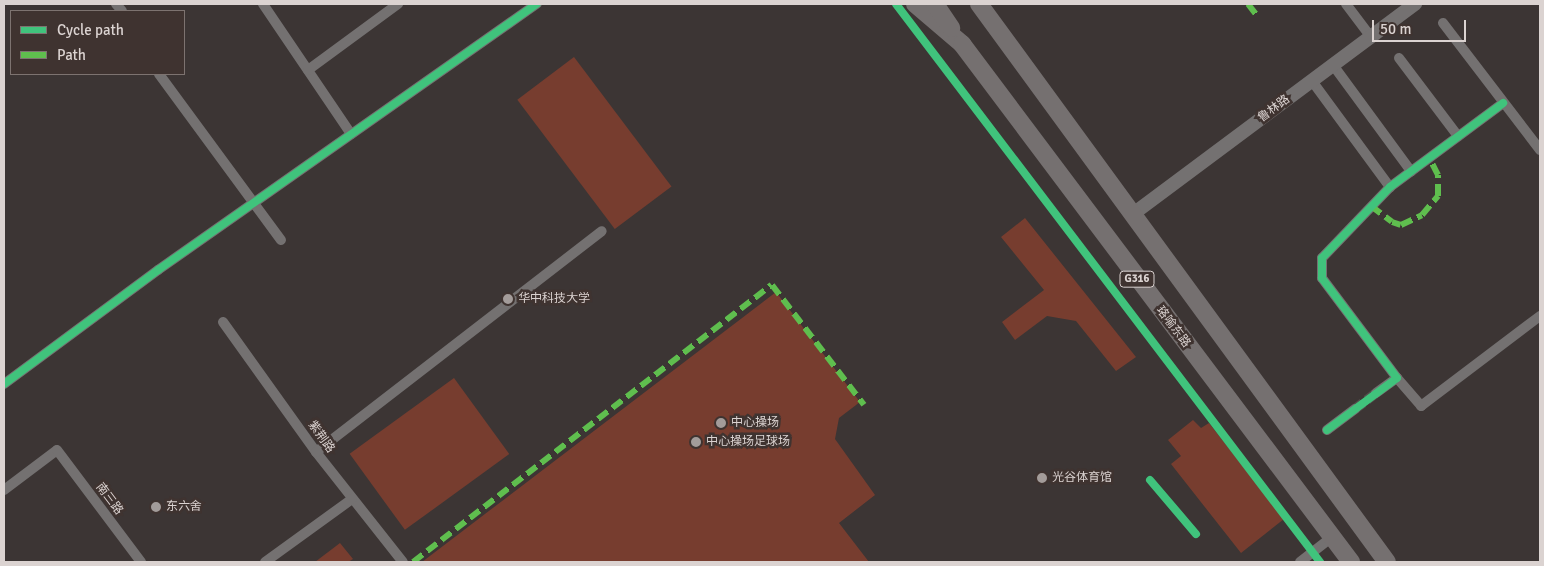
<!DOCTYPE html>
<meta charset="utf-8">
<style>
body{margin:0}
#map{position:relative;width:1544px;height:566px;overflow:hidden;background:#3c3534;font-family:Signika,"Noto Sans SC",sans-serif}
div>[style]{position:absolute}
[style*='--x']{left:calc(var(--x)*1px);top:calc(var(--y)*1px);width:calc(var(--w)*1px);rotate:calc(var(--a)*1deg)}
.green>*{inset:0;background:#773d2f;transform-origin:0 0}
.minor-tunnel>*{height:10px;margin-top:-5px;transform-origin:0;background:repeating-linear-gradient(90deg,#544d4c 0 10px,transparent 0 15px)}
.minor>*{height:10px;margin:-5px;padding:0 5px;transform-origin:5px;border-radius:5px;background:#747171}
.tertiary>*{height:14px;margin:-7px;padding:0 7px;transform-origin:7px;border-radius:7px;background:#747171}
.trunk>*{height:18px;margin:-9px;padding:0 9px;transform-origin:9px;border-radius:9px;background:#757070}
.quiet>*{height:6px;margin-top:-3px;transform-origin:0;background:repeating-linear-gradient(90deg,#5fbe4e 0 12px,transparent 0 18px)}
.cycleway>*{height:8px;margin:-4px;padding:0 4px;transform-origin:4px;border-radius:4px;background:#40c37c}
.dots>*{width:14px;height:14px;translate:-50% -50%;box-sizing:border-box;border:2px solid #3f3330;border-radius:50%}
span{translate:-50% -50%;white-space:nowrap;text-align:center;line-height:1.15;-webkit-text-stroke:5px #3f3330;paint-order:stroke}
.shield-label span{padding:1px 4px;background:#3f3330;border:1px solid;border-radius:4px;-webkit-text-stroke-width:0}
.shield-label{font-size:11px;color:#dbd3d1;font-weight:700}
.street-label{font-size:12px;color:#dbd3d1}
.poi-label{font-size:12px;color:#dbd3d1}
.left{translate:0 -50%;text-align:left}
.frame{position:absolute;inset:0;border:5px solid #dbd3d1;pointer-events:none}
.legend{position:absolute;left:10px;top:10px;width:175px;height:65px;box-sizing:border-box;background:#3f3330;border:1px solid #7d7370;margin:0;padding:6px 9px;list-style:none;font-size:15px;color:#dbd3d1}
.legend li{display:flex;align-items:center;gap:10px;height:25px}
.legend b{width:25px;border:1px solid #7d7370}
.scale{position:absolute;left:1372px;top:20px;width:94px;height:22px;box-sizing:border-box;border:2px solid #dbd3d1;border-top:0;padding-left:6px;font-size:15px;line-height:18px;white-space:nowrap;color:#dbd3d1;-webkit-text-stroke:4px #3f3330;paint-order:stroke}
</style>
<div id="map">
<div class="green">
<div style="left:574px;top:57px;width:162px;height:71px;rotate:53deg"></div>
<div style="clip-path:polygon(1025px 218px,1136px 357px,1116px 371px,1076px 321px,1047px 316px,1015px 340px,1002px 322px,1044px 290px,1001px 237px)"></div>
<div style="clip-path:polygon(776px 292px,860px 402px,839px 418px,835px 439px,875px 495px,839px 523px,869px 562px,422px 562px)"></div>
<div style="left:454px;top:378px;width:94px;height:129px;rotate:54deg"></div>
<div style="clip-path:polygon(1193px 420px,1201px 428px,1209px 423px,1284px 519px,1241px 553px,1171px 464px,1181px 456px,1168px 440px)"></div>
<div style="clip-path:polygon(340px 543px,353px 559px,348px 562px,315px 562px)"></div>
</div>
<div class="minor-tunnel">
<div style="--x:1355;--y:409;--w:26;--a:-37"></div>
</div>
<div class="minor">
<div style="--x:116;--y:4;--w:9;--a:49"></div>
<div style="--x:263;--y:4;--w:157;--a:55.9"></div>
<div style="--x:1346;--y:4;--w:41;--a:52.9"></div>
<div style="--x:1443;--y:23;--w:160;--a:52.6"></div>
<div style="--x:1399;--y:58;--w:98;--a:52.9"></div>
<div style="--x:1333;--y:65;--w:132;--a:53.7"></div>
<div style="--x:308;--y:70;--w:112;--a:-36.3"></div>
<div style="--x:159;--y:74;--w:206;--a:53.7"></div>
<div style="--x:1312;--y:81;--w:132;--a:53.7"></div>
<div style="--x:223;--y:322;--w:160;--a:54.4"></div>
<div style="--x:316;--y:452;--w:140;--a:51.7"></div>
<div style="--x:1397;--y:378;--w:37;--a:49"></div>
<div style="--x:1421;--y:406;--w:149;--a:-37.1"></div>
<div style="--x:4;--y:384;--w:192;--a:-36.5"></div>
<div style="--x:158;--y:270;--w:463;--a:-35.1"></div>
<div style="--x:1376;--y:393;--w:26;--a:-36"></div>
<div style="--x:1397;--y:378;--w:125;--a:-126.9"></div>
<div style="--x:1322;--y:278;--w:20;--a:-90"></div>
<div style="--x:1322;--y:258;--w:98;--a:-46.2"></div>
<div style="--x:1390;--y:187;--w:141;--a:-36.6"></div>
<div style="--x:1327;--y:430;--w:35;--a:-37"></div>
<div style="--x:316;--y:452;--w:361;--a:-37.7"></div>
<div style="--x:4;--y:490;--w:66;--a:-37"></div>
<div style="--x:57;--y:450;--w:140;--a:53.1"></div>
<div style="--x:265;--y:562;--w:107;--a:-35.9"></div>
<div style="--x:1300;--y:562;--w:41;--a:-38"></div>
</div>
<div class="tertiary">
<div style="--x:1133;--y:214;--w:352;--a:-36.7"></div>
</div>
<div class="trunk">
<div style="--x:915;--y:4;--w:62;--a:40.4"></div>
<div style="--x:962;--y:44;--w:648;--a:53.09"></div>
<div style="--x:935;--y:4;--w:29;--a:56"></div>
<div style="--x:979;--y:4;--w:691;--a:53.83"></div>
</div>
<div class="quiet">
<div style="--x:1248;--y:4;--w:16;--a:52"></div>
<div style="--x:1371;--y:206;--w:26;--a:37"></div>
<div style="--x:1392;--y:222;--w:9;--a:18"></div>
<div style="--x:1401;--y:225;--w:23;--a:-25"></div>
<div style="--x:1422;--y:215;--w:25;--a:-50"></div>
<div style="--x:1438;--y:196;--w:21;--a:-90"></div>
<div style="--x:1438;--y:175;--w:20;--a:-117"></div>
<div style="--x:413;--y:562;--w:453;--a:-37.7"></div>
<div style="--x:772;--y:285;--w:151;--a:52.5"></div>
</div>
<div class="cycleway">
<div style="--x:896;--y:4;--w:701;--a:52.77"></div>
<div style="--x:4;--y:384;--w:192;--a:-36.5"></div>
<div style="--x:158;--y:270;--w:463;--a:-35.1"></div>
<div style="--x:1327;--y:430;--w:87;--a:-36.6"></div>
<div style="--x:1397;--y:378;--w:125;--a:-126.9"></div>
<div style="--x:1322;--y:278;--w:20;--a:-90"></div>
<div style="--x:1322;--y:258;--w:98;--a:-46.2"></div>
<div style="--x:1390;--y:187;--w:141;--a:-36.6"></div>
<div style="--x:1150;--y:480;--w:71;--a:49.6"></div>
</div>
<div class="dots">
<div style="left:508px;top:299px;background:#a39c9a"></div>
<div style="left:721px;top:423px;background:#a39c9a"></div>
<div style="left:696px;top:442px;background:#a39c9a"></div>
<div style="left:1042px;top:478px;background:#a39c9a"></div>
<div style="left:156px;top:507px;background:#a39c9a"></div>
</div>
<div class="shield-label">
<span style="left:1137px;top:279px">G316</span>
</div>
<div class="street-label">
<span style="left:1274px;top:109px;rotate:-37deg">鲁林路</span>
<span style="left:1173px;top:327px;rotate:53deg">珞喻东路</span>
<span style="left:321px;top:437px;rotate:54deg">紫荆路</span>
<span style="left:109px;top:499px;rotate:53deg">南三路</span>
</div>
<div class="poi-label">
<span class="left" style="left:518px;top:299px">华中科技大学</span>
<span class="left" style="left:731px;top:423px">中心操场</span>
<span class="left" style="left:706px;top:442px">中心操场足球场</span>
<span class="left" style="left:1052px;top:478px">光谷体育馆</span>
<span class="left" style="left:166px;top:507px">东六舍</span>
</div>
<div class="frame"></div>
<ul class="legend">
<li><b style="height:6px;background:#40c37c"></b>Cycle path</li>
<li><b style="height:6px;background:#5fbe4e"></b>Path</li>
</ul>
<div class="scale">50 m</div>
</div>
